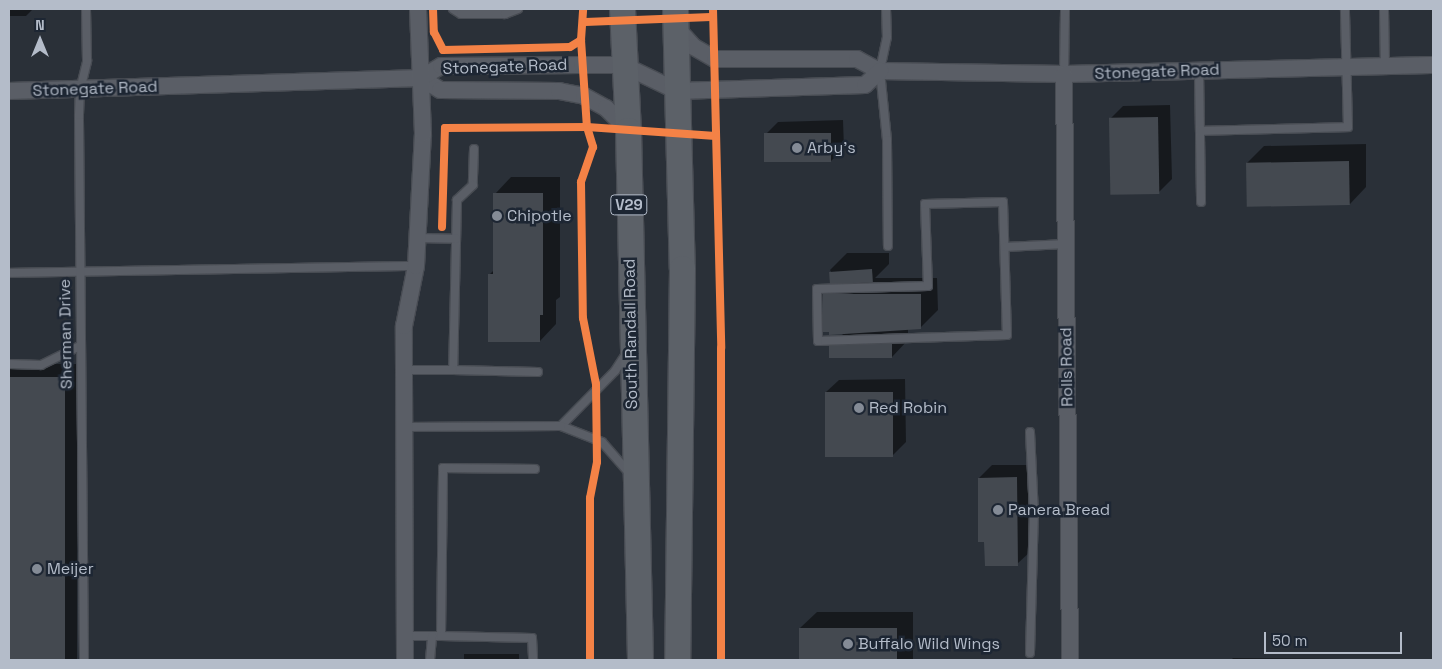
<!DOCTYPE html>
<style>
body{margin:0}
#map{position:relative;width:1442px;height:669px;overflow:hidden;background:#2a3038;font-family:"Space Grotesk",sans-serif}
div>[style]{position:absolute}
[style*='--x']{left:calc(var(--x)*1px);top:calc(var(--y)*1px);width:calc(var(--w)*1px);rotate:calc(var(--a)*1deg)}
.shadow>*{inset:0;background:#0007;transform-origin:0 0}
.building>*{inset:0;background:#444950;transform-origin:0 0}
.roads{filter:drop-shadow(1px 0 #484c53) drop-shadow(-1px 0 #484c53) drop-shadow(0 1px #484c53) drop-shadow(0 -1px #484c53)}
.service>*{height:8px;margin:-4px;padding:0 4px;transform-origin:4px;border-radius:4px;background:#5a5e66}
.minor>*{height:16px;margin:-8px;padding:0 8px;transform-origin:8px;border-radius:8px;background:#5a5e66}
.primary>*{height:25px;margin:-12.5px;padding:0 12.5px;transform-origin:12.5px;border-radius:12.5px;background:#5c6168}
.cycleway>*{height:8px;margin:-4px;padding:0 4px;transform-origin:4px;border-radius:4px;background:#f48246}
.dots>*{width:14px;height:14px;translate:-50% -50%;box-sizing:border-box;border:2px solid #1d2633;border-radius:50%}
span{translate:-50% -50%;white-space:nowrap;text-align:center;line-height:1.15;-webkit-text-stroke:5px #1d2633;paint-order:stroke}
.shield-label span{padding:1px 4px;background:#1d2633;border:1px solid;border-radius:4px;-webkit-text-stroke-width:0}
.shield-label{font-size:15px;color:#b4bcc9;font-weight:700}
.street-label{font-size:16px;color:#b4bcc9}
.poi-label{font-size:16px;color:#b4bcc9}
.left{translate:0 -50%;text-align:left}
.frame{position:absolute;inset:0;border:10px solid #b4bcc9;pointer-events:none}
.north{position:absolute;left:15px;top:15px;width:50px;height:50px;-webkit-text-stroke:4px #1d2633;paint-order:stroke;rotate:0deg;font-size:14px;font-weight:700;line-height:20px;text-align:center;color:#b4bcc9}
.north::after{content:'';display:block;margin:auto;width:18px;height:22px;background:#b4bcc9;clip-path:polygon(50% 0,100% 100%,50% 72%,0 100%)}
.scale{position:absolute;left:1264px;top:632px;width:138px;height:22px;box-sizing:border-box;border:2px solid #b4bcc9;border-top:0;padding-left:6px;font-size:15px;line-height:18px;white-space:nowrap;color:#b4bcc9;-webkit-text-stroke:4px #1d2633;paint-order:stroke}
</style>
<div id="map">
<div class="shadow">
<div style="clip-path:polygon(9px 9px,33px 9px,26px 16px,9px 16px)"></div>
<div style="clip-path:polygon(1170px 105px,1172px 179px,1159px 192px,1110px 119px,1123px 106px)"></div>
<div style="clip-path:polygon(843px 120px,844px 148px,831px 161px,765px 135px,778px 122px)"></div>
<div style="clip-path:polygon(1366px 144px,1366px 187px,1350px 204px,1247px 163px,1264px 146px)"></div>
<div style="clip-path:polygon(511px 177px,560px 177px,560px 297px,556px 300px,556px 324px,540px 341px,489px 275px,495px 269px,495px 194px)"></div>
<div style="clip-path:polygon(847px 253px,889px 253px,889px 264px,875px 278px,937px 278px,938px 310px,921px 327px,908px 327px,908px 340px,892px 357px,830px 347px,844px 333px,824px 295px,837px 282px,830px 270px)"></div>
<div style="left:77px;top:364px;width:296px;height:68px;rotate:90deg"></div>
<div style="clip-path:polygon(905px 379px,906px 442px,893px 455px,826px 392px,839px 380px)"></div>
<div style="clip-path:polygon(992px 465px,1029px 465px,1030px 552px,1017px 564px,979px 478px)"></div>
<div style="clip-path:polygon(817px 612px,913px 612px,913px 660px,800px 660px,800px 628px)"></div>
<div style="left:464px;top:654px;width:55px;height:9px"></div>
<div style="clip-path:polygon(1233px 658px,1347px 659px,1347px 660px,1231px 660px)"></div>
</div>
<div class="building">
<div style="left:1158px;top:117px;width:77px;height:49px;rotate:89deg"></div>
<div style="left:831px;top:133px;width:29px;height:67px;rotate:90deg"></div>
<div style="left:1349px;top:161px;width:44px;height:103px;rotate:89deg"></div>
<div style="clip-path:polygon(493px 193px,543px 193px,543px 315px,540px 315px,540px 342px,488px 342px,488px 274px,493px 274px)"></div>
<div style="left:872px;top:269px;width:13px;height:43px;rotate:86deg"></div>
<div style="clip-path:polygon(823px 294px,921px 294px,921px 329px,829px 335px,829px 332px,823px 332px)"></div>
<div style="left:892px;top:344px;width:14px;height:63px;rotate:90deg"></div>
<div style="left:9px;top:377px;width:56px;height:283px"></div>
<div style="left:825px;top:392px;width:68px;height:65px"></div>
<div style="clip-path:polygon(1017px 477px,1018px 566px,985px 566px,984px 542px,978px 542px,978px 478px)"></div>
<div style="left:799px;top:628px;width:98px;height:32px"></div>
</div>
<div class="roads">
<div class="service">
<div style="--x:453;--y:9;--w:9;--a:32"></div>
<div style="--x:461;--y:14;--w:44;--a:0"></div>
<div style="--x:505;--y:14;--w:14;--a:-21"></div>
<div style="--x:886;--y:9;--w:28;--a:88"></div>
<div style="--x:887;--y:37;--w:35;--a:102"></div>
<div style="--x:880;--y:71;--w:69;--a:84.2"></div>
<div style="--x:887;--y:140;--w:106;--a:89.5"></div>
<div style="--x:1384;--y:9;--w:57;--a:89"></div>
<div style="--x:1199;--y:71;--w:131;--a:89.1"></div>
<div style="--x:1064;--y:74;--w:65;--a:-89.1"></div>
<div style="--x:1200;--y:131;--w:148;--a:-1.5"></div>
<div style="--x:1348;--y:127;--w:118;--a:-91.5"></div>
<div style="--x:474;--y:149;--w:36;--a:92"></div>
<div style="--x:473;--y:185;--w:22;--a:137"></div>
<div style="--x:457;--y:200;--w:170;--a:91.3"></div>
<div style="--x:453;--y:370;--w:85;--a:1.3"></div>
<div style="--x:1003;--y:202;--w:133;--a:88.3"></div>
<div style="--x:1007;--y:335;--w:189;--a:178.2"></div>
<div style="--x:818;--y:341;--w:52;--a:-91.1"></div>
<div style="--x:817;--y:289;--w:111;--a:-1.5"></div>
<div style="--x:928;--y:286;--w:82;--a:-92.1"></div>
<div style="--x:925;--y:204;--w:78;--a:-1.5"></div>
<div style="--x:417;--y:238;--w:39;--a:1"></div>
<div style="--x:1005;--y:247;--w:61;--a:-2.8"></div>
<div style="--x:9;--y:273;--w:407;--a:-1"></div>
<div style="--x:626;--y:354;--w:20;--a:123"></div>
<div style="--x:615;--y:371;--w:77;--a:134.5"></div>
<div style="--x:561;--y:426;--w:44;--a:21.3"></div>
<div style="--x:602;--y:442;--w:43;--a:48.8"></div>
<div style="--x:9;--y:364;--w:32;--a:2"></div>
<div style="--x:41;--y:365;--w:43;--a:-26"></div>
<div style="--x:404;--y:370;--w:49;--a:0"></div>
<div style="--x:404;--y:427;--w:157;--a:-0.4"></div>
<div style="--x:405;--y:636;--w:36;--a:0"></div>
<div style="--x:441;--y:636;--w:168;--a:-89.3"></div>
<div style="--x:443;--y:468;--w:92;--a:0.6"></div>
<div style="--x:441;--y:636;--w:91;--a:1.3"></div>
<div style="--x:532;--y:638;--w:22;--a:87"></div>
<div style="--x:1030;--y:653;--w:139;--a:-88.4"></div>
<div style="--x:1034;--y:514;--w:82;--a:-92.8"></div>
<div style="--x:84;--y:660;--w:545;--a:-90.53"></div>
<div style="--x:79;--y:115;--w:25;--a:-88"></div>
<div style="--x:80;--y:90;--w:30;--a:-76"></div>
<div style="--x:87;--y:61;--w:52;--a:-91.1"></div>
<div style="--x:430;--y:660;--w:24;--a:-85"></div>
</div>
<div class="minor">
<div style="--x:675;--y:26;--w:28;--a:48"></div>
<div style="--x:694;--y:47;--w:24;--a:30"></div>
<div style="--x:715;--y:59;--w:142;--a:0"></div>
<div style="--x:857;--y:59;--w:26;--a:28"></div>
<div style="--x:880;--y:71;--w:184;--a:0.9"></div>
<div style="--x:1064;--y:74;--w:369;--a:-1.4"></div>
<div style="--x:1064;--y:74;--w:586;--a:89.41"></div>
<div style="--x:421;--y:78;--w:22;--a:32"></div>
<div style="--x:440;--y:90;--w:119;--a:0.5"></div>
<div style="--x:559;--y:91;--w:25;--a:11"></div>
<div style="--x:584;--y:96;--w:25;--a:29"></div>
<div style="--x:606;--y:108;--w:31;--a:45"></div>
<div style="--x:9;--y:91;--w:412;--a:-1.8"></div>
<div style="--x:421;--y:78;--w:23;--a:-31"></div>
<div style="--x:441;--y:66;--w:141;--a:-0.4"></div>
<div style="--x:582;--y:65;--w:41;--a:0"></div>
<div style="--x:623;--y:65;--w:60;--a:25.7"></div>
<div style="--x:677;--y:91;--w:188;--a:-1.8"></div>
<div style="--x:865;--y:85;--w:21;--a:-43"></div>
<div style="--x:405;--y:660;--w:334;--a:-90.2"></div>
<div style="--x:404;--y:326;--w:61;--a:-78.7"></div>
<div style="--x:416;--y:266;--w:132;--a:-87"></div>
<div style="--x:423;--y:134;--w:125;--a:-92.3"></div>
</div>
<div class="primary">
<div style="--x:622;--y:9;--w:121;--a:87.2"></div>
<div style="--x:628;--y:130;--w:530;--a:88.7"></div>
<div style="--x:675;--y:9;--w:259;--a:88.5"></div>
<div style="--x:682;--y:268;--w:392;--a:90.7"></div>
</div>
</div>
<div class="cycleway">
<div style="--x:433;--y:9;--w:23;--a:88"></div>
<div style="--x:434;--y:32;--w:20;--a:63"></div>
<div style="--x:443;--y:50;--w:127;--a:-1.4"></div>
<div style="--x:570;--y:47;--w:13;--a:-32"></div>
<div style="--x:581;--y:40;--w:31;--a:-86"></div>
<div style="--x:713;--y:9;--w:339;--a:88.6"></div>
<div style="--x:721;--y:348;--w:312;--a:90"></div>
<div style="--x:583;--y:22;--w:130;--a:-2.2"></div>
<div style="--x:581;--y:40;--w:87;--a:86.1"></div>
<div style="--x:587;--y:127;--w:21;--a:73"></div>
<div style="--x:593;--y:147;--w:37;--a:109"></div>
<div style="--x:581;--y:182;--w:136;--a:89.2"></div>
<div style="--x:583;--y:318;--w:67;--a:78.9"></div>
<div style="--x:596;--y:384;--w:78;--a:89.3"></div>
<div style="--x:597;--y:462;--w:37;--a:101"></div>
<div style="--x:590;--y:498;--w:162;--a:90"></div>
<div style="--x:442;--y:227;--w:99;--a:-88.3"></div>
<div style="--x:445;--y:128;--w:142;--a:-0.4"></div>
<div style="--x:587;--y:127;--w:129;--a:4"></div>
</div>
<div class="dots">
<div style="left:797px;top:148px;background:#848b96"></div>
<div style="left:497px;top:216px;background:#848b96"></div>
<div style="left:859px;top:408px;background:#848b96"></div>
<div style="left:998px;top:510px;background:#848b96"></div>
<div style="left:37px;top:569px;background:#848b96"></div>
<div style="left:848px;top:644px;background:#848b96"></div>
</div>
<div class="shield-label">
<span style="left:629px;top:205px">V29</span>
</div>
<div class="street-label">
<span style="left:505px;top:67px;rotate:-2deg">Stonegate Road</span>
<span style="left:1157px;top:72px;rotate:-2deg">Stonegate Road</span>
<span style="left:95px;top:89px;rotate:-2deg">Stonegate Road</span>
<span style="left:66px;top:334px;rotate:-91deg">Sherman Drive</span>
<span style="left:631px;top:334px;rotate:-91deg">South Randall Road</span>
<span style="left:1067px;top:367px;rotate:-91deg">Rolls Road</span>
</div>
<div class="poi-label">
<span class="left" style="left:807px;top:148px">Arby's</span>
<span class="left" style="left:507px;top:216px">Chipotle</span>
<span class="left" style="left:869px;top:408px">Red Robin</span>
<span class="left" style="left:1008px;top:510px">Panera Bread</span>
<span class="left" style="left:47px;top:569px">Meijer</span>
<span class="left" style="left:858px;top:644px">Buffalo Wild Wings</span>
</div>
<div class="frame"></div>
<div class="north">N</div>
<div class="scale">50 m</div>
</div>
